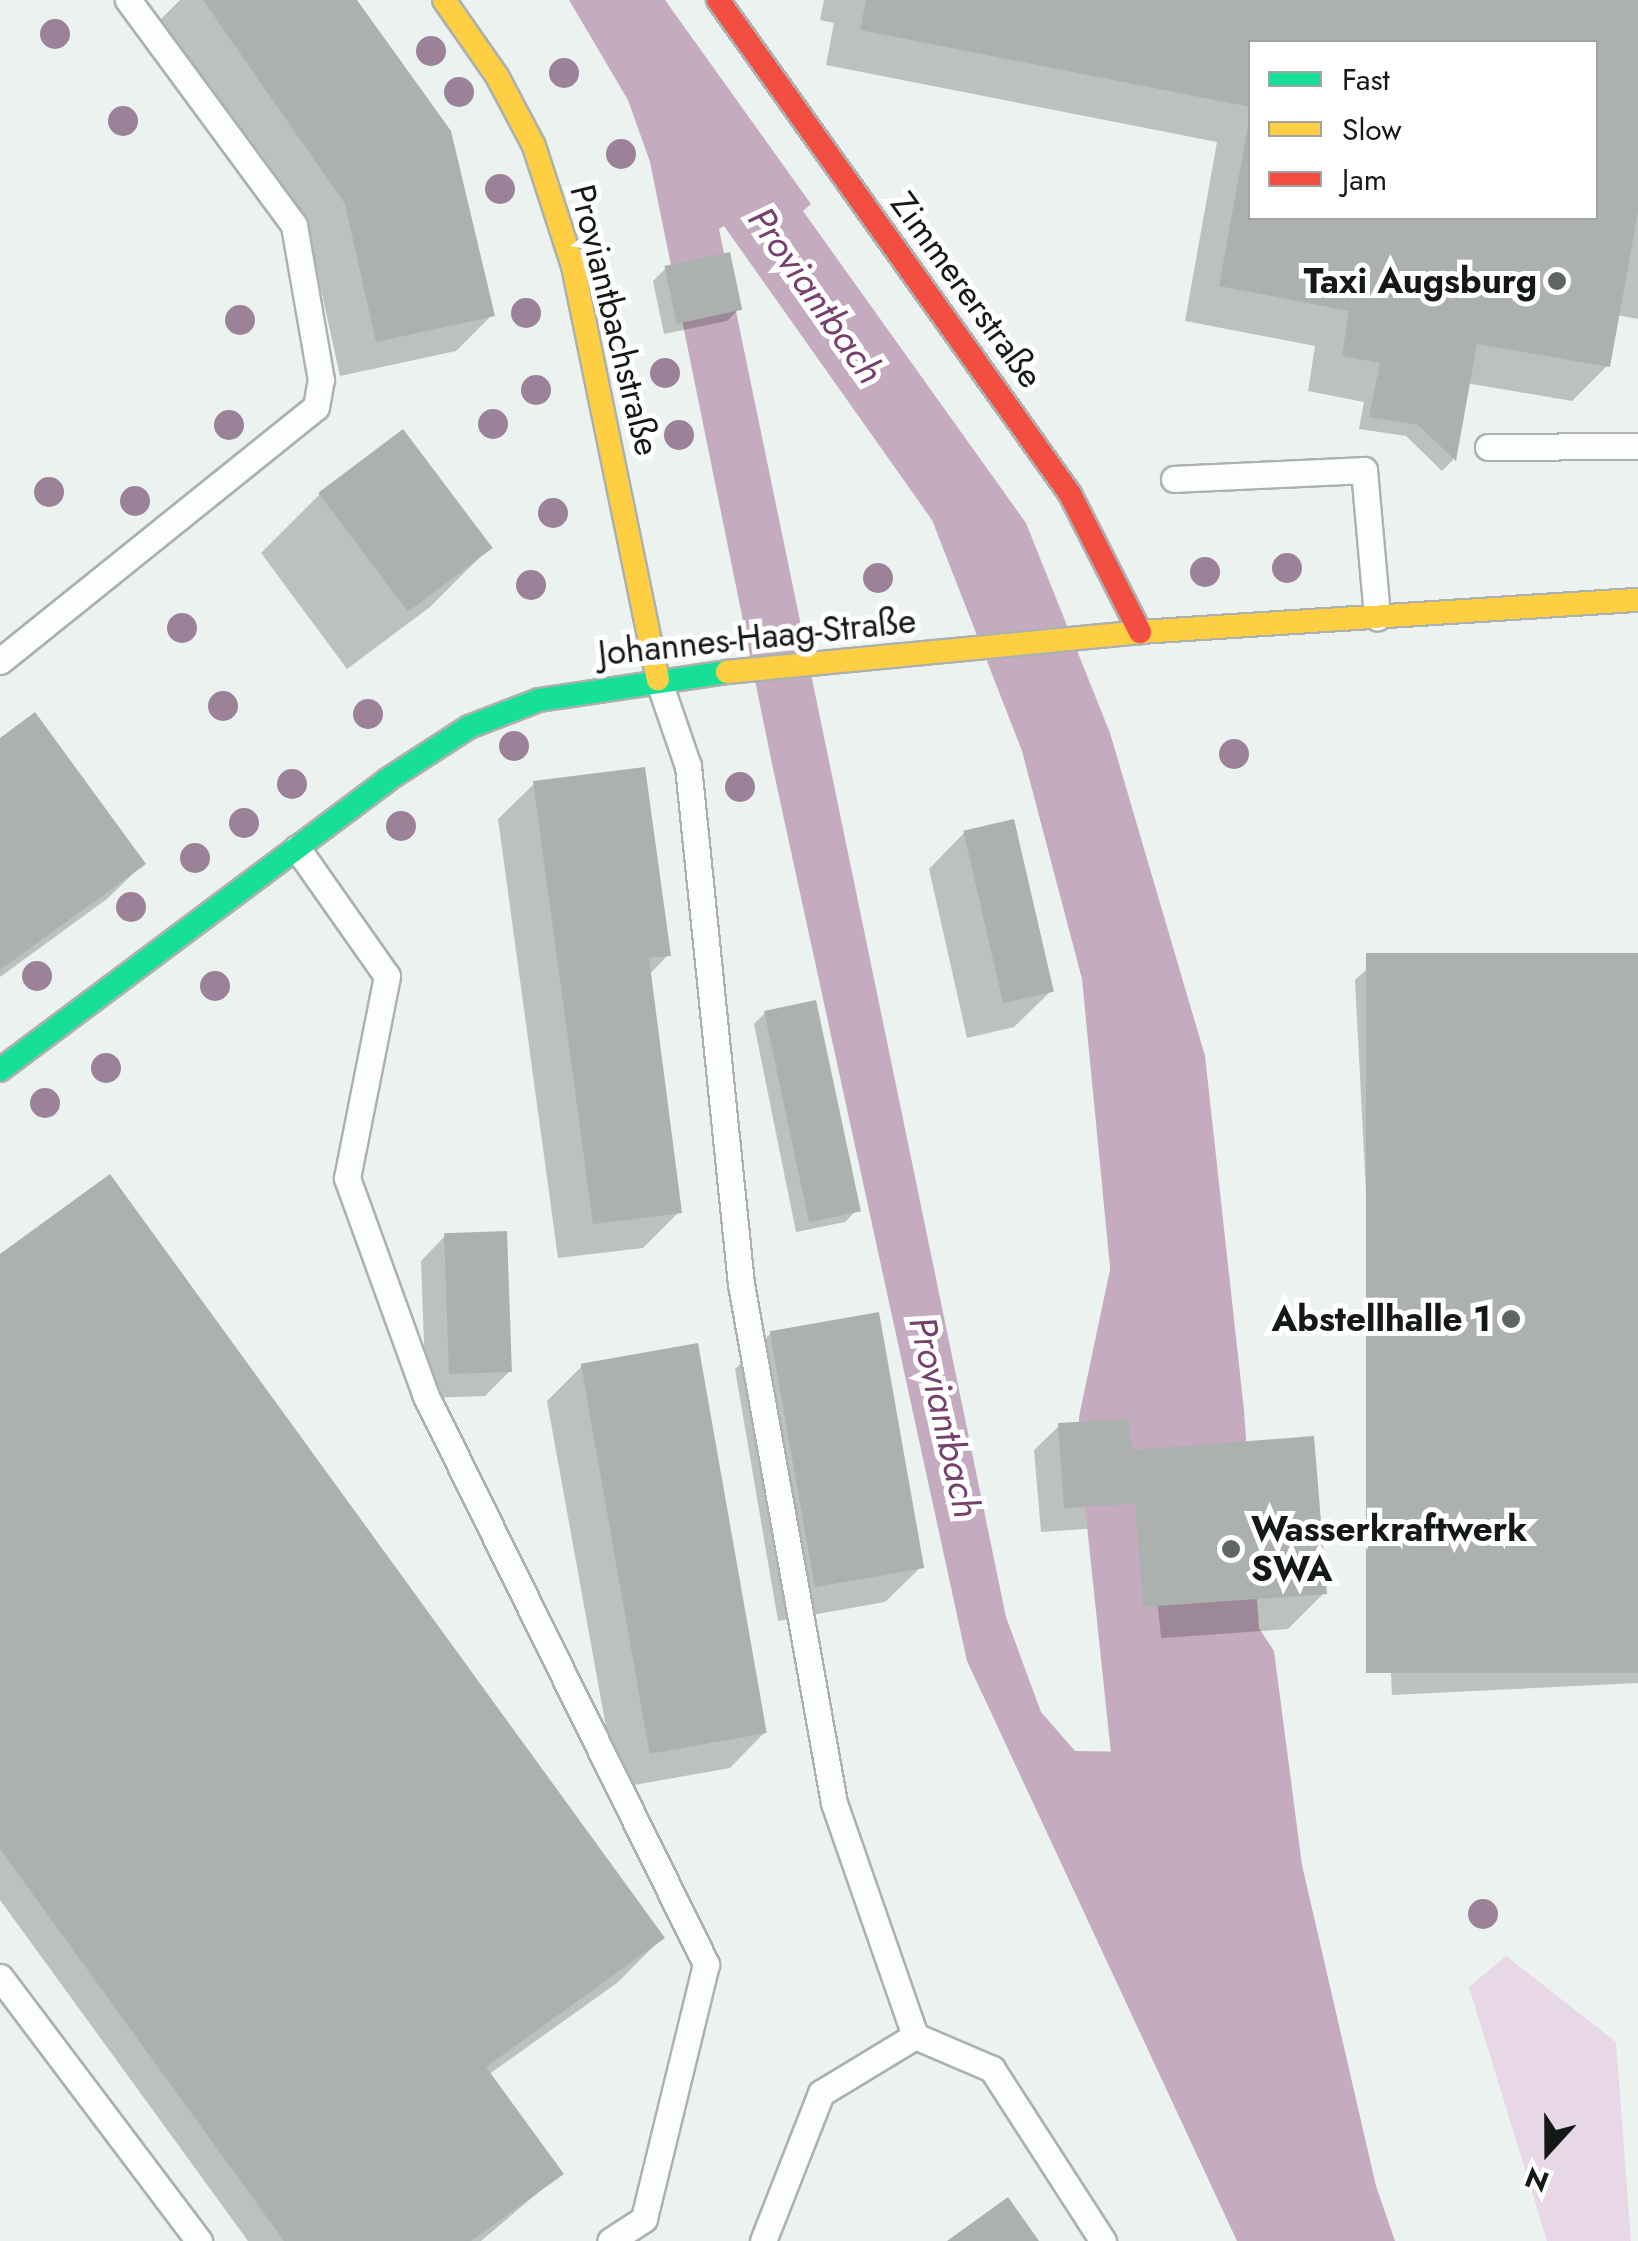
<!DOCTYPE html>
<meta charset="utf-8">
<style>
body{margin:0}
#map{position:relative;width:1638px;height:2241px;overflow:hidden;background:#ecf2f0;font-family:Jost,sans-serif}
div>[style]{position:absolute}
[style*='--x']{left:calc(var(--x)*1px);top:calc(var(--y)*1px);width:calc(var(--w)*1px);rotate:calc(var(--a)*1deg)}
.green>*{inset:0;background:#e8d7e6}
.water>*{inset:0;background:#c5abc0}
.shadow>*{inset:0;background:#0003}
.canal>*{height:62px;margin:-31px;padding:0 31px;transform-origin:31px;border-radius:31px;background:#c5abc0}
.building>*{inset:0;background:#acb1af;transform-origin:0 0}
.roads{filter:drop-shadow(2px 0 #acb1b0) drop-shadow(-2px 0 #acb1b0) drop-shadow(0 2px #acb1b0) drop-shadow(0 -2px #acb1b0)}
.lane>*{height:25px;margin:-12.5px;padding:0 12.5px;transform-origin:12.5px;border-radius:12.5px;background:#fcfdfd}
.fast>*{height:22px;margin:-11px;padding:0 11px;transform-origin:11px;border-radius:11px;background:#16e098}
.slow>*{height:22px;margin:-11px;padding:0 11px;transform-origin:11px;border-radius:11px;background:#ffcf43}
.jam>*{height:22px;margin:-11px;padding:0 11px;transform-origin:11px;border-radius:11px;background:#f24e42}
.trees>*{width:30px;height:30px;margin:-15px;border-radius:50%;background:#9b8298}
.dots>*{width:28px;height:28px;translate:-50% -50%;box-sizing:border-box;border:5px solid #fff;border-radius:50%}
span{translate:-50% -50%;white-space:nowrap;text-align:center;line-height:1.15;-webkit-text-stroke:10px #fff;paint-order:stroke}
.poi-label{font-size:35px;color:#141817;font-weight:700}
.right{translate:-100% -50%;text-align:right}
.left{translate:0 -50%;text-align:left}
.street-label{font-size:35px;color:#141817}
.water-label{font-size:38px;color:#76426d;font-style:italic}
.legend{position:absolute;left:1248px;top:40px;width:350px;height:180px;box-sizing:border-box;background:#fff;border:2px solid #a1a3a2;margin:0;padding:12px 18px;list-style:none;font-size:30px;color:#141817}
.legend li{display:flex;align-items:center;gap:20px;height:50px}
.legend b{width:50px;border:2px solid #a1a3a2}
.north{position:absolute;left:1498px;top:2101px;width:100px;height:100px;-webkit-text-stroke:8px #fff;paint-order:stroke;rotate:201deg;font-size:28px;font-weight:700;line-height:40px;text-align:center;color:#141817}
.north::after{content:'';display:block;margin:auto;width:35px;height:45px;background:#141817;clip-path:polygon(50% 0,100% 100%,50% 72%,0 100%)}
</style>
<div id="map">
<div class="green">
<div style="clip-path:polygon(1506px 1956px,1616px 2042px,1631px 2241px,1547px 2241px,1469px 1987px)"></div>
</div>
<div class="water">
<div style="clip-path:polygon(evenodd,569px 0,665px 0,811px 204px,803px 211px,1026px 523px,1110px 733px,1205px 1056px,1244px 1410px,1259px 1628px,1274px 1651px,1302px 1865px,1376px 2186px,1395px 2241px,1237px 2241px,967px 1661px,772px 764px,650px 162px,628px 100px,569px 0,724px 226px,932px 520px,1022px 751px,1082px 979px,1143px 1607px,1154px 1607px,1164px 1713px,1142px 1752px,1075px 1751px,1041px 1712px,1006px 1617px,719px 229px,724px 226px)"></div>
</div>
<div class="shadow">
<div style="clip-path:polygon(180px 0,354px 0,492px 315px,456px 351px,340px 376px,310px 240px,158px 22px)"></div>
<div style="clip-path:polygon(evenodd,824px 0,1638px 0,1638px 319px,1617px 315px,1608px 365px,1572px 401px,1466px 383px,1453px 460px,1442px 471px,1406px 436px,1359px 429px,1364px 402px,1308px 391px,1315px 346px,1185px 321px,1217px 142px,826px 65px,834px 23px,820px 20px,824px 0,1250px 42px,1596px 42px,1596px 218px,1250px 218px,1250px 42px)"></div>
<div style="clip-path:polygon(665px 269px,739px 309px,727px 321px,664px 334px,653px 281px)"></div>
<div style="clip-path:polygon(320px 494px,489px 548px,430px 607px,347px 669px,261px 553px)"></div>
<div style="clip-path:polygon(0 741px,143px 864px,107px 899px,0 977px)"></div>
<div style="clip-path:polygon(534px 784px,668px 955px,649px 975px,679px 1212px,643px 1248px,558px 1258px,498px 819px)"></div>
<div style="clip-path:polygon(964px 833px,1050px 992px,1014px 1027px,967px 1038px,929px 869px)"></div>
<div style="clip-path:polygon(1638px 955px,1638px 1683px,1392px 1695px,1355px 980px,1367px 969px)"></div>
<div style="clip-path:polygon(766px 1012px,857px 1210px,845px 1222px,796px 1232px,754px 1024px)"></div>
<div style="clip-path:polygon(445px 1236px,510px 1371px,485px 1396px,426px 1398px,421px 1261px)"></div>
<div style="clip-path:polygon(0 1257px,662px 1938px,617px 1983px,488px 2075px,560px 2174px,481px 2241px,248px 2241px,0 1900px)"></div>
<div style="clip-path:polygon(771px 1333px,921px 1567px,885px 1602px,778px 1621px,735px 1369px)"></div>
<div style="clip-path:polygon(582px 1366px,765px 1732px,730px 1768px,617px 1788px,547px 1401px)"></div>
<div style="clip-path:polygon(1059px 1426px,1129px 1456px,1324px 1593px,1288px 1629px,1108px 1642px,1100px 1528px,1041px 1532px,1034px 1450px)"></div>
</div>
<div class="canal">
<div style="--x:1110;--y:1420;--w:145;--a:-78.1"></div>
<div style="--x:1116;--y:1505;--w:248;--a:84"></div>
<div style="--x:1142;--y:1752;--w:84;--a:48.9"></div>
</div>
<div class="building">
<div style="clip-path:polygon(203px 0,357px 0,451px 131px,495px 316px,376px 342px,345px 204px)"></div>
<div style="clip-path:polygon(866px 0,1638px 0,1638px 212px,1610px 367px,1477px 344px,1456px 461px,1418px 425px,1369px 417px,1380px 363px,1342px 356px,1349px 311px,1219px 286px,1249px 120px,1250px 218px,1596px 218px,1596px 42px,1250px 42px,1250px 107px,860px 30px)"></div>
<div style="left:730px;top:252px;width:59px;height:67px;rotate:78deg"></div>
<div style="left:403px;top:429px;width:149px;height:106px;rotate:53deg"></div>
<div style="clip-path:polygon(35px 712px,146px 864px,0 970px,0 738px)"></div>
<div style="clip-path:polygon(645px 767px,671px 956px,649px 958px,682px 1213px,593px 1224px,533px 781px)"></div>
<div style="left:1014px;top:819px;width:177px;height:52px;rotate:77deg"></div>
<div style="left:1638px;top:953px;width:720px;height:272px;rotate:90deg"></div>
<div style="left:816px;top:1000px;width:216px;height:53px;rotate:78deg"></div>
<div style="clip-path:polygon(110px 1174px,665px 1938px,486px 2067px,564px 2174px,471px 2241px,284px 2241px,0 1849px,0 1254px)"></div>
<div style="left:507px;top:1231px;width:141px;height:63px;rotate:88deg"></div>
<div style="left:879px;top:1312px;width:260px;height:111px;rotate:80deg"></div>
<div style="left:698px;top:1343px;width:396px;height:119px;rotate:80deg"></div>
<div style="clip-path:polygon(1129px 1419px,1132px 1450px,1314px 1436px,1327px 1594px,1143px 1607px,1135px 1504px,1064px 1508px,1058px 1423px)"></div>
<div style="clip-path:polygon(1008px 2197px,1039px 2241px,947px 2241px)"></div>
</div>
<div class="roads">
<div class="lane">
<div style="--x:1488;--y:447;--w:150;--a:-0.4"></div>
<div style="--x:1174;--y:479;--w:190;--a:-2.7"></div>
<div style="--x:1364;--y:470;--w:148;--a:84.9"></div>
<div style="--x:0;--y:661;--w:405;--a:-38.8"></div>
<div style="--x:316;--y:407;--w:27;--a:-80"></div>
<div style="--x:321;--y:380;--w:157;--a:-99.9"></div>
<div style="--x:294;--y:225;--w:280;--a:-126.4"></div>
<div style="--x:658;--y:679;--w:92;--a:71"></div>
<div style="--x:688;--y:766;--w:521;--a:84.16"></div>
<div style="--x:741;--y:1284;--w:527;--a:79.84"></div>
<div style="--x:834;--y:1803;--w:247;--a:70.8"></div>
<div style="--x:297;--y:848;--w:156;--a:54.9"></div>
<div style="--x:387;--y:976;--w:206;--a:101.2"></div>
<div style="--x:347;--y:1178;--w:230;--a:70.1"></div>
<div style="--x:425;--y:1394;--w:636;--a:63.76"></div>
<div style="--x:706;--y:1964;--w:262;--a:103.7"></div>
<div style="--x:644;--y:2219;--w:40;--a:147.1"></div>
<div style="--x:0;--y:1977;--w:331;--a:53"></div>
<div style="--x:763;--y:2241;--w:159;--a:-68.6"></div>
<div style="--x:821;--y:2093;--w:110;--a:-31.2"></div>
<div style="--x:915;--y:2036;--w:84;--a:23.2"></div>
<div style="--x:992;--y:2069;--w:205;--a:57.2"></div>
</div>
<div class="fast">
<div style="--x:0;--y:1070;--w:484;--a:-36.8"></div>
<div style="--x:387;--y:780;--w:98;--a:-32.9"></div>
<div style="--x:469;--y:727;--w:75;--a:-21.1"></div>
<div style="--x:539;--y:700;--w:190;--a:-8.5"></div>
</div>
<div class="slow">
<div style="--x:444;--y:0;--w:93;--a:55.1"></div>
<div style="--x:497;--y:76;--w:79;--a:62.1"></div>
<div style="--x:534;--y:146;--w:126;--a:72"></div>
<div style="--x:573;--y:266;--w:422;--a:78.4"></div>
<div style="--x:727;--y:672;--w:415;--a:-5.5"></div>
<div style="--x:1140;--y:632;--w:499;--a:-3.7"></div>
</div>
<div class="jam">
<div style="--x:718;--y:0;--w:607;--a:54.53"></div>
<div style="--x:1070;--y:494;--w:155;--a:63.1"></div>
</div>
</div>
<div class="trees">
<div style="left:55px;top:34px"></div>
<div style="left:431px;top:51px"></div>
<div style="left:564px;top:73px"></div>
<div style="left:459px;top:92px"></div>
<div style="left:123px;top:121px"></div>
<div style="left:621px;top:154px"></div>
<div style="left:500px;top:189px"></div>
<div style="left:526px;top:313px"></div>
<div style="left:240px;top:320px"></div>
<div style="left:665px;top:373px"></div>
<div style="left:536px;top:390px"></div>
<div style="left:493px;top:424px"></div>
<div style="left:229px;top:425px"></div>
<div style="left:679px;top:435px"></div>
<div style="left:49px;top:492px"></div>
<div style="left:135px;top:501px"></div>
<div style="left:553px;top:513px"></div>
<div style="left:1287px;top:568px"></div>
<div style="left:1205px;top:572px"></div>
<div style="left:878px;top:578px"></div>
<div style="left:531px;top:585px"></div>
<div style="left:182px;top:628px"></div>
<div style="left:223px;top:706px"></div>
<div style="left:368px;top:714px"></div>
<div style="left:514px;top:746px"></div>
<div style="left:1234px;top:754px"></div>
<div style="left:292px;top:784px"></div>
<div style="left:740px;top:787px"></div>
<div style="left:244px;top:823px"></div>
<div style="left:401px;top:826px"></div>
<div style="left:195px;top:858px"></div>
<div style="left:131px;top:907px"></div>
<div style="left:37px;top:976px"></div>
<div style="left:215px;top:986px"></div>
<div style="left:106px;top:1068px"></div>
<div style="left:45px;top:1103px"></div>
<div style="left:1483px;top:1914px"></div>
</div>
<div class="dots">
<div style="left:1557px;top:281px;background:#606463"></div>
<div style="left:1511px;top:1319px;background:#606463"></div>
<div style="left:1231px;top:1549px;background:#606463"></div>
</div>
<div class="poi-label">
<span class="right" style="left:1537px;top:281px">Taxi Augsburg</span>
<span class="right" style="left:1491px;top:1319px">Abstellhalle 1</span>
<span class="left" style="left:1251px;top:1549px">Wasserkraftwerk<br>SWA</span>
</div>
<div class="street-label">
<span style="left:967px;top:290px;rotate:54deg">Zimmererstraße</span>
<span style="left:615px;top:320px;rotate:76deg">Proviantbachstraße</span>
<span style="left:757px;top:637px;rotate:-6deg">Johannes-Haag-Straße</span>
</div>
<div class="water-label">
<span style="left:816px;top:295px;rotate:55deg">Proviantbach</span>
<span style="left:945px;top:1417px;rotate:77deg">Proviantbach</span>
</div>
<ul class="legend">
<li><b style="height:12px;background:#16e098"></b>Fast</li>
<li><b style="height:12px;background:#ffcf43"></b>Slow</li>
<li><b style="height:12px;background:#f24e42"></b>Jam</li>
</ul>
<div class="north">N</div>
</div>
